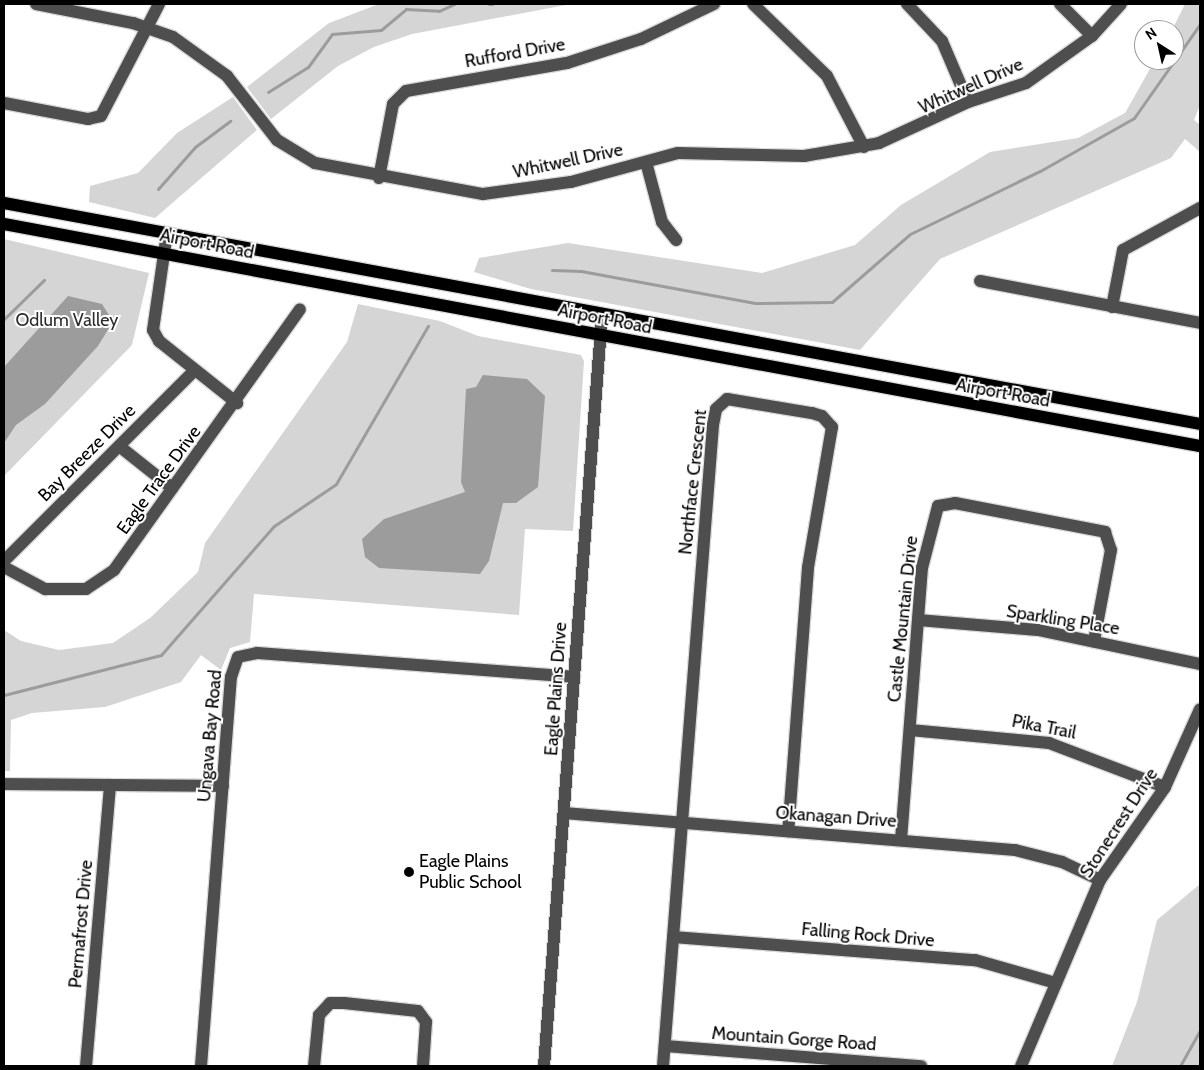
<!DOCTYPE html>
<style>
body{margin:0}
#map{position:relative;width:1204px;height:1070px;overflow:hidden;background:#fff;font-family:Cabin,sans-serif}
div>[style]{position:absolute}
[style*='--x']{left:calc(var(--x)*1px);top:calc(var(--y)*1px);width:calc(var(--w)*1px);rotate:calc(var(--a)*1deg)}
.green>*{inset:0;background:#d5d5d5}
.water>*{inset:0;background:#9c9c9c}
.stream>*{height:3px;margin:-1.5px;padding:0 1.5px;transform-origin:1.5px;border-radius:1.5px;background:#9c9c9c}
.roads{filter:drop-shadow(1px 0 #dbdbdb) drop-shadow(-1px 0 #dbdbdb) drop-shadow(0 1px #dbdbdb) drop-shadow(0 -1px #dbdbdb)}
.minor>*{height:12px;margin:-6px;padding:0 6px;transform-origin:6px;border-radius:6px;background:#4e4e4e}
.major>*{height:12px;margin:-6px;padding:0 6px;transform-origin:6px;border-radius:6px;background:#000}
.dots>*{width:14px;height:14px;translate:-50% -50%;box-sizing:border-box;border:2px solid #fff;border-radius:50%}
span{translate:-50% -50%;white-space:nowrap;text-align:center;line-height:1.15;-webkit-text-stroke:4px #fff;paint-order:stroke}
.street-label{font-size:18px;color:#000}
.park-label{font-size:18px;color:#2c2c2c}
.poi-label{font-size:18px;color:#000}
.left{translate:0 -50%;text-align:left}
.frame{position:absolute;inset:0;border:5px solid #000;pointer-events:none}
.north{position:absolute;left:1134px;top:20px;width:50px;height:50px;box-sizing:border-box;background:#fff;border:1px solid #999;border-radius:50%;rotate:325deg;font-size:14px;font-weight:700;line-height:20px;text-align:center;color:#000}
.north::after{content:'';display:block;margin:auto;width:18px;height:22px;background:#000;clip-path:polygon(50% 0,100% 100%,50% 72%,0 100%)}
</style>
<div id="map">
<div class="green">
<div style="clip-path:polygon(379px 4px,571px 4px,412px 34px,374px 47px,338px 66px,271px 119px,247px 87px,329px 23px)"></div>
<div style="clip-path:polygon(1185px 4px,1200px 4px,1200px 105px,1194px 120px,1200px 125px,1200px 152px,1185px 139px,1171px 158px,940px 259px,860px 350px,531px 289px,474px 272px,479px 258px,568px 243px,762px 273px,855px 245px,901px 205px,990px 152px,1078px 138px,1125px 113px,1155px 60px,1174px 60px,1172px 30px)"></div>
<div style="clip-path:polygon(233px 97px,257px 130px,155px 218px,89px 202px,90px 186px,138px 173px,177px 133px)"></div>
<div style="clip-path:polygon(4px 239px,149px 273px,132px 345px,4px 476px)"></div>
<div style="clip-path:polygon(358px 304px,440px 321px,478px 336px,581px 355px,584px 361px,573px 531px,525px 529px,519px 615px,254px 594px,250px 642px,230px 648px,221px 670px,201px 655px,181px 682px,105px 707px,32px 713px,11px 720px,10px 771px,4px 771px,4px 630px,21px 641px,59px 650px,113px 643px,150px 618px,198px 572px,205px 543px,347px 342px)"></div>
<div style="clip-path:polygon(1200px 884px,1200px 1066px,1112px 1066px,1137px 1002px,1157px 920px)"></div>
</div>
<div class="water">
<div style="clip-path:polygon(68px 296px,102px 304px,109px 315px,109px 328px,98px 346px,45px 404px,16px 425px,4px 443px,4px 367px)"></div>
<div style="clip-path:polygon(483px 375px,527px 379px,545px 396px,538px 487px,516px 503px,503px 503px,489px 561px,480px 574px,379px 568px,365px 557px,362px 539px,384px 519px,465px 492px,461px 482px,466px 389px,476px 387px)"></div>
</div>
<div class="stream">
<div style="--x:489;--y:4;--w:3;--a:0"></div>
<div style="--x:268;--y:92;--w:47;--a:-32"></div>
<div style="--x:308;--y:67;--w:41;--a:-54"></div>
<div style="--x:332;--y:34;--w:49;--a:-4.7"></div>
<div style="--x:381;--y:30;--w:33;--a:-40"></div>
<div style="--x:406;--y:9;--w:33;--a:3"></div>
<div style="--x:439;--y:11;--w:17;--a:-25"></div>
<div style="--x:158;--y:189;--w:56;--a:-48.6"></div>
<div style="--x:195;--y:147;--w:44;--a:-36.6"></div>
<div style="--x:552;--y:270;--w:29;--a:2"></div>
<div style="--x:581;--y:271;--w:177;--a:10.4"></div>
<div style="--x:755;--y:303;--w:77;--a:-0.7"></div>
<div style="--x:832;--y:302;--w:103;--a:-41.1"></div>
<div style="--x:910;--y:234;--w:144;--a:-25.9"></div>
<div style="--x:1040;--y:171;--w:108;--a:-29.4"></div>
<div style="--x:1134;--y:118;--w:115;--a:-54.9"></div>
<div style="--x:4;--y:319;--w:56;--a:-44.3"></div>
<div style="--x:4;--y:695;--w:162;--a:-14.3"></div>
<div style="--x:161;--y:655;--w:171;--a:-48.8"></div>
<div style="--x:274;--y:526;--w:75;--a:-34.1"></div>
<div style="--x:336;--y:484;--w:183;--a:-59.8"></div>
<div style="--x:1180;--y:1066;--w:41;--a:-60.9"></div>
</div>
<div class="roads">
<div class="minor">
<div style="--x:36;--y:4;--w:99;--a:11.1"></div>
<div style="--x:133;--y:23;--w:42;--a:19.3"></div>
<div style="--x:173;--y:37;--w:67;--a:35.8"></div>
<div style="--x:227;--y:76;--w:81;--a:52"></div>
<div style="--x:277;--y:140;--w:44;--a:31.2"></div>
<div style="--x:315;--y:163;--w:171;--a:10.5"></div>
<div style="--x:483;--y:194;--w:89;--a:-7.8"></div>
<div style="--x:571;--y:182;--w:111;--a:-15.2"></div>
<div style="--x:678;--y:153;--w:126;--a:1.4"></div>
<div style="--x:804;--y:156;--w:76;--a:-9.8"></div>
<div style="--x:879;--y:143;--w:98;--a:-24.7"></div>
<div style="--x:968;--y:102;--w:61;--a:-18.1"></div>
<div style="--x:1026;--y:83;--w:81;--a:-35.5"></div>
<div style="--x:1092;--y:36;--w:43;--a:-47.8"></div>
<div style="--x:753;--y:4;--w:103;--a:44.2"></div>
<div style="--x:827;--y:76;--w:80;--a:62.5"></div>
<div style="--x:907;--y:4;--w:51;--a:46.6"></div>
<div style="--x:942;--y:41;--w:66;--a:66.9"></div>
<div style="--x:1060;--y:4;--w:45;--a:45"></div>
<div style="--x:4;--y:103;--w:86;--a:10.8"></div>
<div style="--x:88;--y:119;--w:13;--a:-13"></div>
<div style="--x:101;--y:116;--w:126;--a:-62.6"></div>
<div style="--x:646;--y:162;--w:62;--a:75.1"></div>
<div style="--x:662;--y:222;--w:23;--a:52"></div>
<div style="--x:379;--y:178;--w:75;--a:-79.3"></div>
<div style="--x:393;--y:104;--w:18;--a:-45"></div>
<div style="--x:406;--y:91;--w:163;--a:-9.9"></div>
<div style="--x:567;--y:63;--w:78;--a:-18"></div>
<div style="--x:641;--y:39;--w:81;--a:-25.6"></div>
<div style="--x:167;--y:233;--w:98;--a:98.2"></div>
<div style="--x:153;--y:330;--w:13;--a:61"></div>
<div style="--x:159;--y:341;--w:100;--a:38.5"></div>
<div style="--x:980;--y:281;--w:224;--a:10.8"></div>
<div style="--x:1112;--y:307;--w:58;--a:-79.1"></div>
<div style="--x:1123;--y:250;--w:88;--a:-28.6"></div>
<div style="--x:119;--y:446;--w:68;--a:38.4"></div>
<div style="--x:4;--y:561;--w:270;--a:-45"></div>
<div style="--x:4;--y:567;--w:47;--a:28.2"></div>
<div style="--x:45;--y:589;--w:41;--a:0"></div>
<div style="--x:86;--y:589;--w:34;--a:-34"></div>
<div style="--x:114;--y:570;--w:320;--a:-54.5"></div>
<div style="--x:918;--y:620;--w:120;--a:4.8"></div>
<div style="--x:1038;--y:630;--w:166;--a:11.9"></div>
<div style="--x:910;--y:730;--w:140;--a:5.3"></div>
<div style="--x:1049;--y:743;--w:124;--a:20.8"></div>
<div style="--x:4;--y:784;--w:219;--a:0.5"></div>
<div style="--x:564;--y:813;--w:453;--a:4.7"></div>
<div style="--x:1015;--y:850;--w:49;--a:14.3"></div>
<div style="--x:1062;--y:862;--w:42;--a:25.3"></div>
<div style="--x:901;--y:840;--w:273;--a:-85.6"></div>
<div style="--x:922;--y:568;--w:64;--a:-75.5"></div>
<div style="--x:938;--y:506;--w:17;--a:-10"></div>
<div style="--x:955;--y:503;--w:153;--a:10.9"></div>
<div style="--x:1105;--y:532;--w:19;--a:72"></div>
<div style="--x:1111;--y:550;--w:93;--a:100.6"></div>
<div style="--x:673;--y:937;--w:303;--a:4.4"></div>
<div style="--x:975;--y:960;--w:84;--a:15.9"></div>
<div style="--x:665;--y:1046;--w:257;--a:4.5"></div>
<div style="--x:86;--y:1066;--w:282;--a:-85.1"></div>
<div style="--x:201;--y:1066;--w:390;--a:-85.6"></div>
<div style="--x:231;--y:677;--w:21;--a:-71"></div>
<div style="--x:238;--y:657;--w:19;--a:-12"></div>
<div style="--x:257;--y:653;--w:318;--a:4.3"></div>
<div style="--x:314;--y:1066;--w:51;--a:-84.4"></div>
<div style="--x:319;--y:1015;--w:16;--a:-47"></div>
<div style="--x:330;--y:1003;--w:14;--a:0"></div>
<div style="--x:344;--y:1003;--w:74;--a:6.2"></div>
<div style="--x:418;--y:1011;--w:14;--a:54"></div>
<div style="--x:426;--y:1022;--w:44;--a:93.9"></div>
<div style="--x:544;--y:1066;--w:753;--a:-85.58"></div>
<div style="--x:663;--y:1066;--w:643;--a:-85.54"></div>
<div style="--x:713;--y:425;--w:16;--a:-79"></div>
<div style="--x:716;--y:409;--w:15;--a:-42"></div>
<div style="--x:727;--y:399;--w:86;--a:9.4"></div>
<div style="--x:812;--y:413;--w:10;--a:17"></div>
<div style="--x:822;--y:416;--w:15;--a:48"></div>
<div style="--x:832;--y:427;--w:143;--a:99.7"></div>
<div style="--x:808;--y:568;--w:264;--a:94.3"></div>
<div style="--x:1021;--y:1066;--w:202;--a:-67"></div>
<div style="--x:1100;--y:880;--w:113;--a:-55"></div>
<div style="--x:1165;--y:787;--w:85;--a:-65.8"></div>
</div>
<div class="major">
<div style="--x:4;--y:203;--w:1216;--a:10.47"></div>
<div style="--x:4;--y:224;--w:1216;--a:10.52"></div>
</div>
</div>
<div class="dots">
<div style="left:409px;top:872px;background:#000"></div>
</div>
<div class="street-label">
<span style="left:515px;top:53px;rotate:-10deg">Rufford Drive</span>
<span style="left:971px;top:86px;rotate:-24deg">Whitwell Drive</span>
<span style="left:568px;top:161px;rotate:-12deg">Whitwell Drive</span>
<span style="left:207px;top:244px;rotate:11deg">Airport Road</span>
<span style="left:605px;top:319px;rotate:11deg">Airport Road</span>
<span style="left:1003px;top:393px;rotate:10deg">Airport Road</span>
<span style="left:87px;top:453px;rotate:-45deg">Bay Breeze Drive</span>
<span style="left:159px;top:480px;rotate:-54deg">Eagle Trace Drive</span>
<span style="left:693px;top:482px;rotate:-84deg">Northface Crescent</span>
<span style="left:903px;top:619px;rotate:-84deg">Castle Mountain Drive</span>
<span style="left:1063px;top:620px;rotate:9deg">Sparkling Place</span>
<span style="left:556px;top:689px;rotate:-86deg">Eagle Plains Drive</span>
<span style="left:1044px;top:727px;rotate:11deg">Pika Trail</span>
<span style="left:210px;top:736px;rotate:-85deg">Ungava Bay Road</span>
<span style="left:836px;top:817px;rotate:4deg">Okanagan Drive</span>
<span style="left:1119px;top:823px;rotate:-57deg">Stonecrest Drive</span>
<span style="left:81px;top:924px;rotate:-85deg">Permafrost Drive</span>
<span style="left:868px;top:935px;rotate:5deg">Falling Rock Drive</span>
<span style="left:794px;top:1039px;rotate:4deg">Mountain Gorge Road</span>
</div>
<div class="park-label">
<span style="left:67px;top:320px">Odlum Valley</span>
</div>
<div class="poi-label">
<span class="left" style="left:419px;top:872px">Eagle Plains<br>Public School</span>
</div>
<div class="frame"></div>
<div class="north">N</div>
</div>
